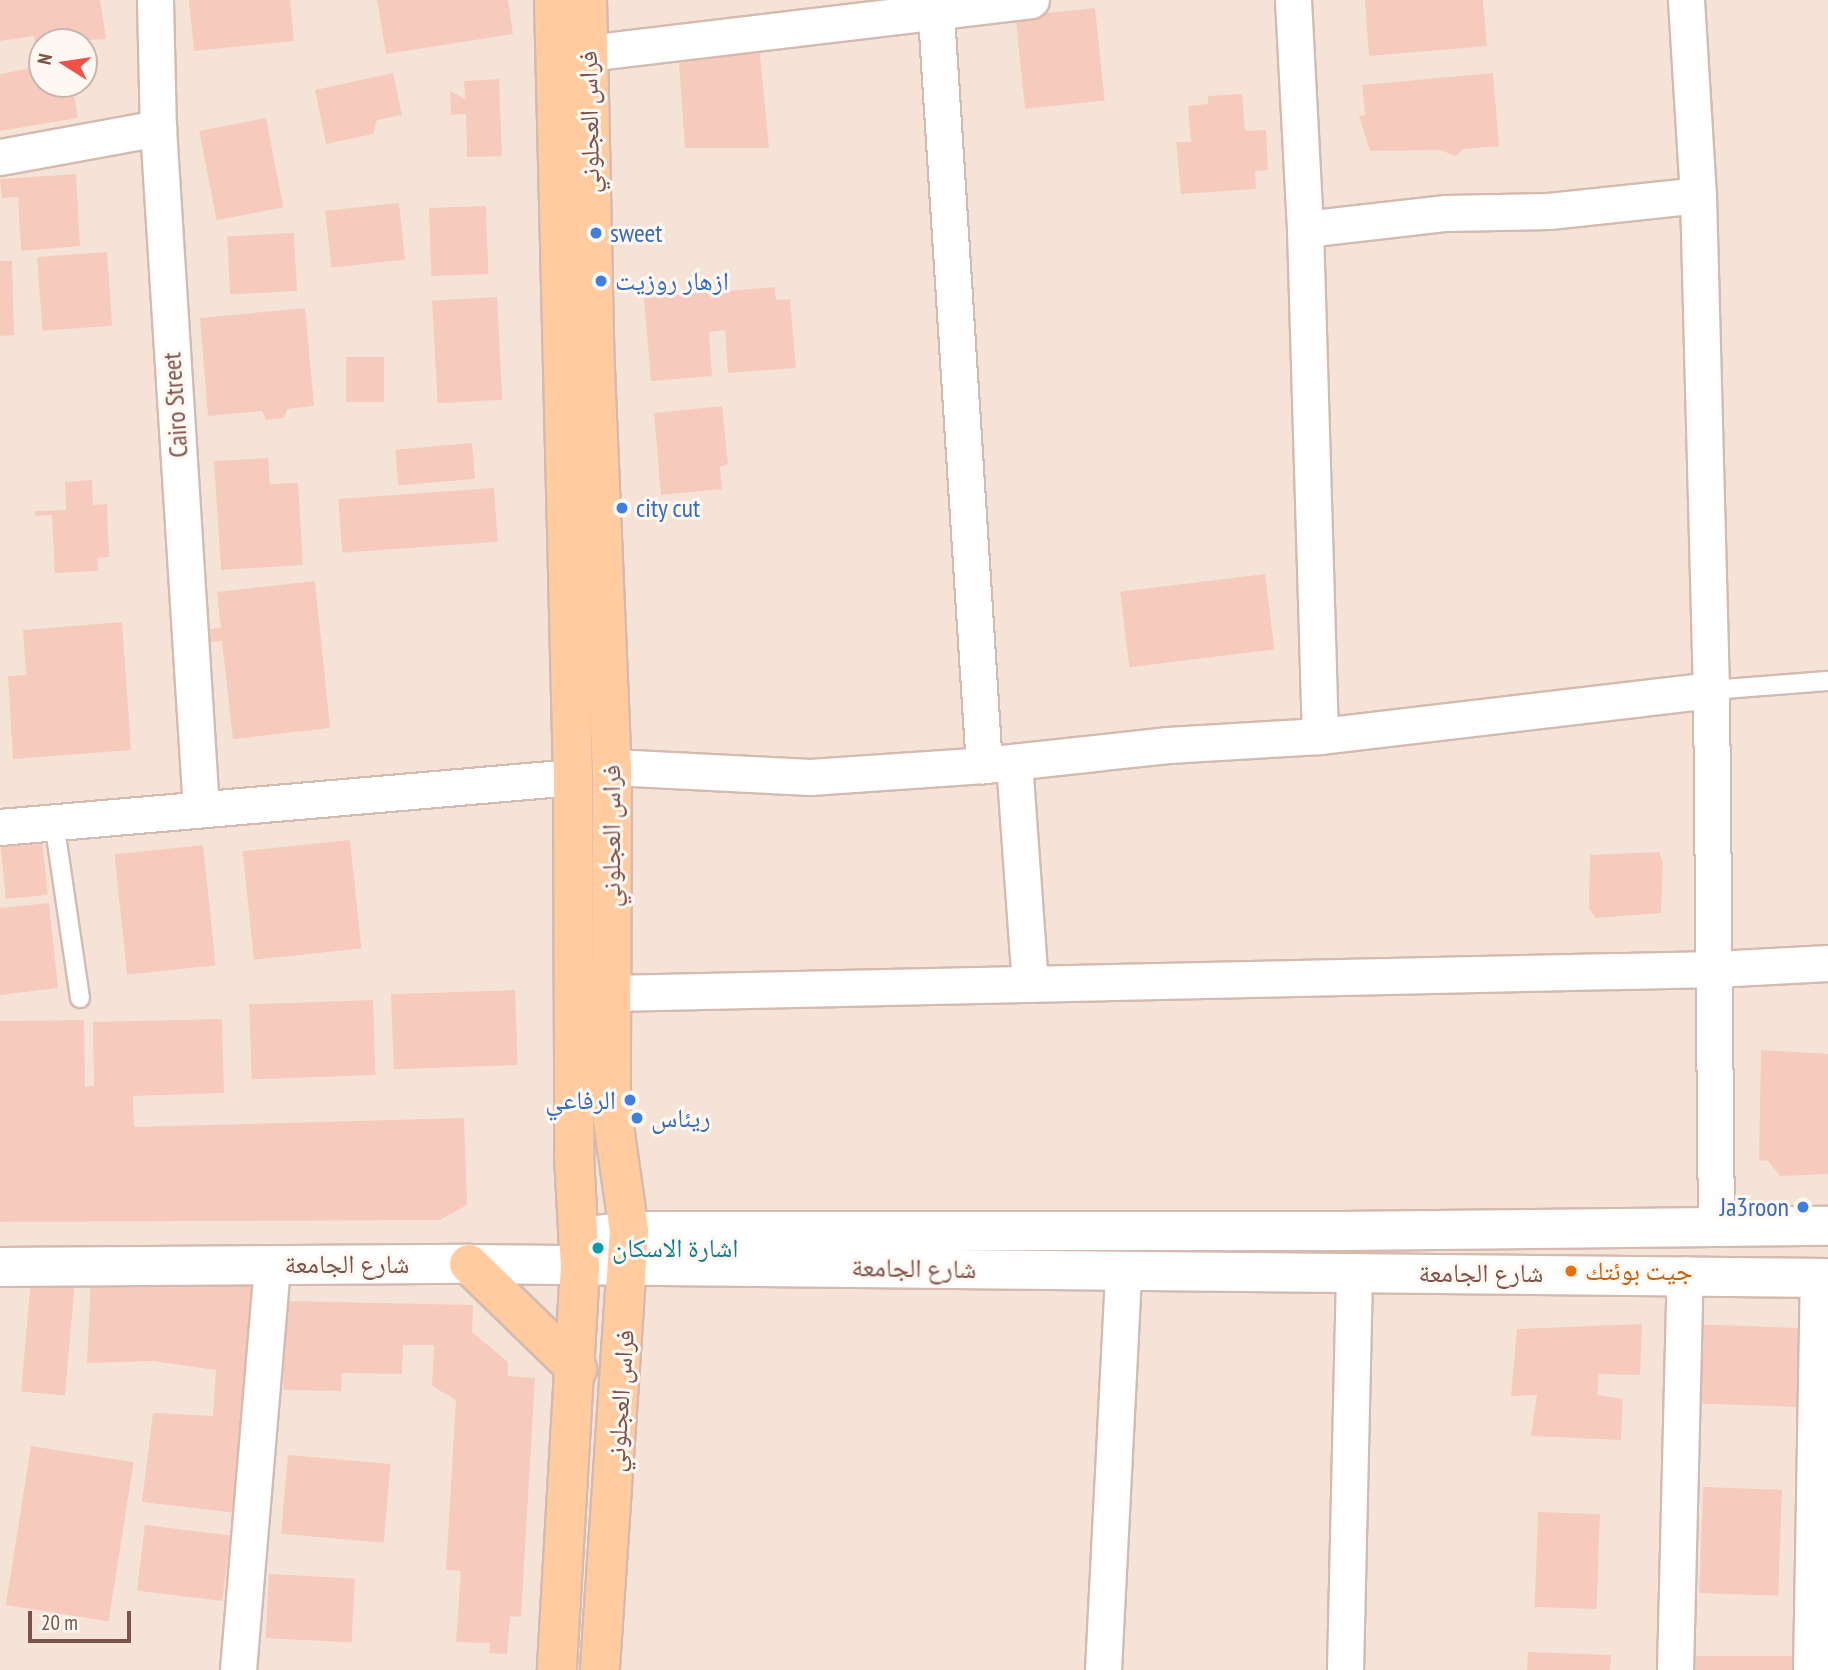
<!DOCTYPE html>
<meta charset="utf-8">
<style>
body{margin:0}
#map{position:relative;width:1828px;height:1670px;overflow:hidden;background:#fef2e9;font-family:"PT Sans Narrow","Noto Naskh Arabic",sans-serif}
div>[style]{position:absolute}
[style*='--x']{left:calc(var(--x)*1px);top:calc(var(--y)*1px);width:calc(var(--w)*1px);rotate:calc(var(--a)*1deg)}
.residential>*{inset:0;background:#f6e3d7}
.building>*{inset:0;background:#f6cbbe;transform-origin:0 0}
.roads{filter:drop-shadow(2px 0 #d4bab0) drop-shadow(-2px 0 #d4bab0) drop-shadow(0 2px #d4bab0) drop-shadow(0 -2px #d4bab0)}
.service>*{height:18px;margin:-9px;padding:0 9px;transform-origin:9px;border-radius:9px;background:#fff}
.minor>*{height:35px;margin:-17.5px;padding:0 17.5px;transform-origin:17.5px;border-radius:17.5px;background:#fff}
.secondary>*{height:38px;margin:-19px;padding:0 19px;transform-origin:19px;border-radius:19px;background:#fff}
.primary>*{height:38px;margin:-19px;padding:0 19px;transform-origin:19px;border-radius:19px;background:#ffcb9f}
.dots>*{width:19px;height:19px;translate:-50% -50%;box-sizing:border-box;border:4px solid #fff7f1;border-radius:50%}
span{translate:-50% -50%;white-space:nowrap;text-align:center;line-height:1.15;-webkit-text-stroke:6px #fff7f1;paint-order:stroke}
.street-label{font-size:26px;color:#7b534a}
.shop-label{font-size:26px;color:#366cbe}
.left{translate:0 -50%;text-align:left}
.right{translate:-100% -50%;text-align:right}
.culture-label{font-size:26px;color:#0d838f}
.food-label{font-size:26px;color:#c56008}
.north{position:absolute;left:28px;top:28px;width:70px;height:70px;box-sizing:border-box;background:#fff7f1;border:2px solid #cab5ae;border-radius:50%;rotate:282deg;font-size:19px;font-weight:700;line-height:28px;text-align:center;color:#7b534a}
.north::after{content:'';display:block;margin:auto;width:24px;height:32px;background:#f05046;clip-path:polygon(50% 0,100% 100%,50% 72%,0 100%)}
.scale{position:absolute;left:28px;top:1611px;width:103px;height:32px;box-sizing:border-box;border:4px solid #7b534a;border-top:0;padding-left:9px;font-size:21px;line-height:24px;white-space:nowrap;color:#7b534a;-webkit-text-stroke:5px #fff7f1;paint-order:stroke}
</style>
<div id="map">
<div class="residential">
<div style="clip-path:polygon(evenodd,0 0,1828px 0,1828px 1670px,0 1670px,0 0,42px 42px,84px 42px,84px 84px,42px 84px,42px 42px)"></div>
</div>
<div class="building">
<div style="clip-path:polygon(0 0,100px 0,106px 39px,42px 42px,42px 49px,36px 50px,34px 36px,0 41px)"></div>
<div style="clip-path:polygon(189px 0,290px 0,294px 41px,194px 51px)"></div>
<div style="clip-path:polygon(377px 0,508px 0,513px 34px,386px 54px)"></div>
<div style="clip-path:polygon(1365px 0,1483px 0,1487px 46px,1369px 56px)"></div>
<div style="left:1095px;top:8px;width:93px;height:80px;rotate:84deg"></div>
<div style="clip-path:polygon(759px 44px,769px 148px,685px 148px,679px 63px,713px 58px,733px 47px)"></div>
<div style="clip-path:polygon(42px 66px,42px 84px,72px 84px,78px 118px,0 131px,0 74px)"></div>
<div style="clip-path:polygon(393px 73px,402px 115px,377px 120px,373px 134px,326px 144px,315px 90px)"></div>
<div style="clip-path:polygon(1493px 73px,1499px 146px,1463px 149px,1456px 156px,1440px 150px,1370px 151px,1359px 116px,1365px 115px,1362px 85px)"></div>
<div style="clip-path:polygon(499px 79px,502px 156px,467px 157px,466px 114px,451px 115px,450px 91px,465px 99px,464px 81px)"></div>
<div style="clip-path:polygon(1242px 94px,1245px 131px,1266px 130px,1268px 170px,1255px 171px,1256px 189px,1181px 194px,1176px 142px,1191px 142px,1188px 106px,1208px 104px,1208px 96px)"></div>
<div style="left:266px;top:118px;width:91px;height:68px;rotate:79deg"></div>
<div style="clip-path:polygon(76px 174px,80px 246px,21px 251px,18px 197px,2px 198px,0 179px)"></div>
<div style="left:399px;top:203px;width:57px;height:74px;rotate:84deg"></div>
<div style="left:486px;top:206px;width:68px;height:57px;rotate:88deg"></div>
<div style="left:294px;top:233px;width:58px;height:67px;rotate:87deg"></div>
<div style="left:107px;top:252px;width:74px;height:70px;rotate:86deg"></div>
<div style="clip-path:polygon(0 261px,12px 261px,14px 335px,0 336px)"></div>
<div style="clip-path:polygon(775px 287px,776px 300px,790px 299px,796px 368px,728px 373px,725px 330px,709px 332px,712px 376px,651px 381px,644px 298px)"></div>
<div style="left:497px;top:297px;width:103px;height:65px;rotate:87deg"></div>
<div style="clip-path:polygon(305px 308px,314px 406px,287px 409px,284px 418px,266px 420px,262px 411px,208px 416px,200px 318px)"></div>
<div style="left:346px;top:357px;width:38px;height:45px"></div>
<div style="clip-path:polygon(722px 406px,728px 464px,720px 467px,722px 489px,661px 495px,654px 413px)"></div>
<div style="left:472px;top:443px;width:36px;height:77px;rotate:85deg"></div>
<div style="clip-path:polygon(268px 458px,270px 484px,298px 483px,303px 565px,221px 570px,214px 461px)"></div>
<div style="clip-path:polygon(92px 480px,93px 505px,107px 504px,109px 557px,97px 558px,98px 571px,55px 573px,52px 515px,35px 516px,35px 511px,66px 510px,65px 482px)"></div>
<div style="left:494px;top:488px;width:54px;height:156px;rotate:86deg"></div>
<div style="left:1265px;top:574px;width:76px;height:146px;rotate:83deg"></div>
<div style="clip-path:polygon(315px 581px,330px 728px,233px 739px,222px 641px,194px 643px,193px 631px,221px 628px,217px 592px)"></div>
<div style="clip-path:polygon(122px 622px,131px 750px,13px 759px,8px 676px,26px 675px,23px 630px)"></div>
<div style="left:42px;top:839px;width:56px;height:42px;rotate:84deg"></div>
<div style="left:350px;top:840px;width:109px;height:108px;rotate:84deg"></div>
<div style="left:203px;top:845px;width:121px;height:89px;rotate:84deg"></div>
<div style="clip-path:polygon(1659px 852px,1663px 863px,1661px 913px,1596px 918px,1589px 909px,1590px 855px)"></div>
<div style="clip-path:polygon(49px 903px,58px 988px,0 995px,0 908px)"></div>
<div style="left:515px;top:990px;width:75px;height:124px;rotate:88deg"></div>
<div style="left:373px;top:1000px;width:75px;height:124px;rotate:88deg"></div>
<div style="clip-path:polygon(222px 1019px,224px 1093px,133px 1096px,134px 1127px,464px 1118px,467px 1205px,440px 1220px,0 1222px,0 1021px,84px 1020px,85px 1087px,94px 1086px,93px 1022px)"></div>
<div style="clip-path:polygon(1761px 1050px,1828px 1054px,1828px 1174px,1780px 1176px,1767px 1160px,1759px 1161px)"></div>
<div style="clip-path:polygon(262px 1271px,237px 1513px,142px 1502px,153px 1413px,213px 1416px,216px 1370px,153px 1361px,87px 1363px,91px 1275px)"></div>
<div style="left:31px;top:1279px;width:44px;height:113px;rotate:5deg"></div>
<div style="clip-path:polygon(286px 1301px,473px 1305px,472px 1332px,508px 1362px,508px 1376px,535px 1378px,521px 1617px,510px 1616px,507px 1654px,489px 1653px,490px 1643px,456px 1642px,461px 1571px,446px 1570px,456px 1400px,432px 1386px,434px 1345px,403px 1345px,402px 1374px,342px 1373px,341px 1391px,283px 1390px)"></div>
<div style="clip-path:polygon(1642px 1324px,1640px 1375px,1599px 1374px,1597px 1395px,1623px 1399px,1621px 1440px,1531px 1436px,1537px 1395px,1511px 1396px,1517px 1329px)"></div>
<div style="left:1800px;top:1328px;width:79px;height:113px;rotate:92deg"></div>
<div style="left:31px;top:1446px;width:104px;height:161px;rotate:9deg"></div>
<div style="left:288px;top:1455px;width:103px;height:79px;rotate:5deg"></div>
<div style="left:1703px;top:1487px;width:79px;height:106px;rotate:2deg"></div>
<div style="left:1538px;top:1512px;width:62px;height:95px;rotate:2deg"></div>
<div style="left:145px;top:1525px;width:86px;height:66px;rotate:7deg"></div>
<div style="left:269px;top:1574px;width:86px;height:64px;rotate:3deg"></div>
<div style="clip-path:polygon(1528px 1652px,1611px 1655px,1610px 1670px,1527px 1670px)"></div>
<div style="left:1689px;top:1656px;width:113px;height:14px"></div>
</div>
<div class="roads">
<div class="service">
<div style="--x:1711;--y:690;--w:117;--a:-4.4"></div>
<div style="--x:54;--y:822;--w:178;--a:81.6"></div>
</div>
<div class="minor">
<div style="--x:155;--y:0;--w:128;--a:88.7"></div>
<div style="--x:158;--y:128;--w:682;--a:86.39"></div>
<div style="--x:935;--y:0;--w:767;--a:86.34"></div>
<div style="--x:1293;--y:0;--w:229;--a:87"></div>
<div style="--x:1305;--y:229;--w:507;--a:88.31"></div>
<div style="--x:1686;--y:0;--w:195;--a:86.5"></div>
<div style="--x:1698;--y:195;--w:495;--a:88.5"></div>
<div style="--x:1711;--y:690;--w:537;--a:89.47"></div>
<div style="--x:587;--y:53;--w:447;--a:-6.8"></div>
<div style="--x:0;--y:157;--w:161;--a:-10.4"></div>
<div style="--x:1305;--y:229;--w:142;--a:-6.5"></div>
<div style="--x:1446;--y:213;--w:103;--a:-1.1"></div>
<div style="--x:1549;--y:211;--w:150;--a:-6.1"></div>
<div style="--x:1014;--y:762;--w:222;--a:85.9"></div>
<div style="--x:612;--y:767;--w:198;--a:2.9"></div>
<div style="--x:810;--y:777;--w:174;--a:-3.9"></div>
<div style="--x:984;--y:765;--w:185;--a:-6.2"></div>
<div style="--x:1168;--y:745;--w:152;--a:-3.4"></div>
<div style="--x:1320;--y:736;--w:394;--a:-6.7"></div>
<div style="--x:0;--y:827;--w:575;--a:-4.99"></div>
<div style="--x:611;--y:993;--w:1104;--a:-1.25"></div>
<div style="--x:1715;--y:969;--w:113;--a:-3"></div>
<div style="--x:238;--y:1670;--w:406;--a:-85.2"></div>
<div style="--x:1103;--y:1670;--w:400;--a:-87.1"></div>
<div style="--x:1345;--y:1670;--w:398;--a:-88.7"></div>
<div style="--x:1675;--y:1670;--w:396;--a:-88.6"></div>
<div style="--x:1811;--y:1670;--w:392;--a:-89"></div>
</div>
<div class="secondary">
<div style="--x:580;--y:1237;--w:49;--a:-7"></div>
<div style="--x:629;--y:1231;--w:709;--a:0"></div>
<div style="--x:1338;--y:1231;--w:490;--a:-0.6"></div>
<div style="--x:0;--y:1267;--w:469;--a:-0.4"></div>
<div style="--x:469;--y:1264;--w:1359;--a:0.59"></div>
</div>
<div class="primary">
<div style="--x:554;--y:0;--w:777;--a:88.6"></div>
<div style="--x:573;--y:777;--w:379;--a:89.8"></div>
<div style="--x:574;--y:1156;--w:111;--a:86.9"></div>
<div style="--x:580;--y:1267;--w:404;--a:93.3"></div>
<div style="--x:587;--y:0;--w:369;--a:88.8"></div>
<div style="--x:595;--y:369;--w:398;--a:87.6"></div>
<div style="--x:612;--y:767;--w:339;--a:90.2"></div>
<div style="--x:611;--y:1106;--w:126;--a:81.8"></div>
<div style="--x:629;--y:1231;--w:440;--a:93.8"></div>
<div style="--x:469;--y:1264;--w:151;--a:44.2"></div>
</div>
</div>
<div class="dots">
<div style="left:596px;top:233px;background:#3f7fe0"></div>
<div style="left:601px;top:281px;background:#3f7fe0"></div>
<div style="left:622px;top:508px;background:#3f7fe0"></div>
<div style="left:630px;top:1100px;background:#3f7fe0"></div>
<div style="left:637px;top:1118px;background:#3f7fe0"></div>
<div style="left:1803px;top:1207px;background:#3f7fe0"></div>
<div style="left:598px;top:1248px;background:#0f9aa8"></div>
<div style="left:1571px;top:1271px;background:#e8710a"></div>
</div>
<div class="street-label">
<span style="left:589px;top:122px;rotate:-91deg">فراس العجلوني</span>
<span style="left:175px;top:405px;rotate:-94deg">Cairo Street</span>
<span style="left:611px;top:836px;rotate:-90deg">فراس العجلوني</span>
<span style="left:347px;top:1264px">شارع الجامعة</span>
<span style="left:914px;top:1268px;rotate:1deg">شارع الجامعة</span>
<span style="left:1481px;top:1273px">شارع الجامعة</span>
<span style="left:620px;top:1401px;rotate:-86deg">فراس العجلوني</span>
</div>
<div class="shop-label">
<span class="left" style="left:610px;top:233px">sweet</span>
<span class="left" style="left:615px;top:281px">ازهار روزيت</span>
<span class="left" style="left:636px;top:508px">city cut</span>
<span class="right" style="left:616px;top:1100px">الرفاعي</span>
<span class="left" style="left:651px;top:1118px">ريئاس</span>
<span class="right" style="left:1789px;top:1207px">Ja3roon</span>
</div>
<div class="culture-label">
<span class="left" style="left:612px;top:1248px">اشارة الاسكان</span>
</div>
<div class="food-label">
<span class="left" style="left:1585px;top:1271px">جيت بوئتك</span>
</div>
<div class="north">N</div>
<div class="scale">20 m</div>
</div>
